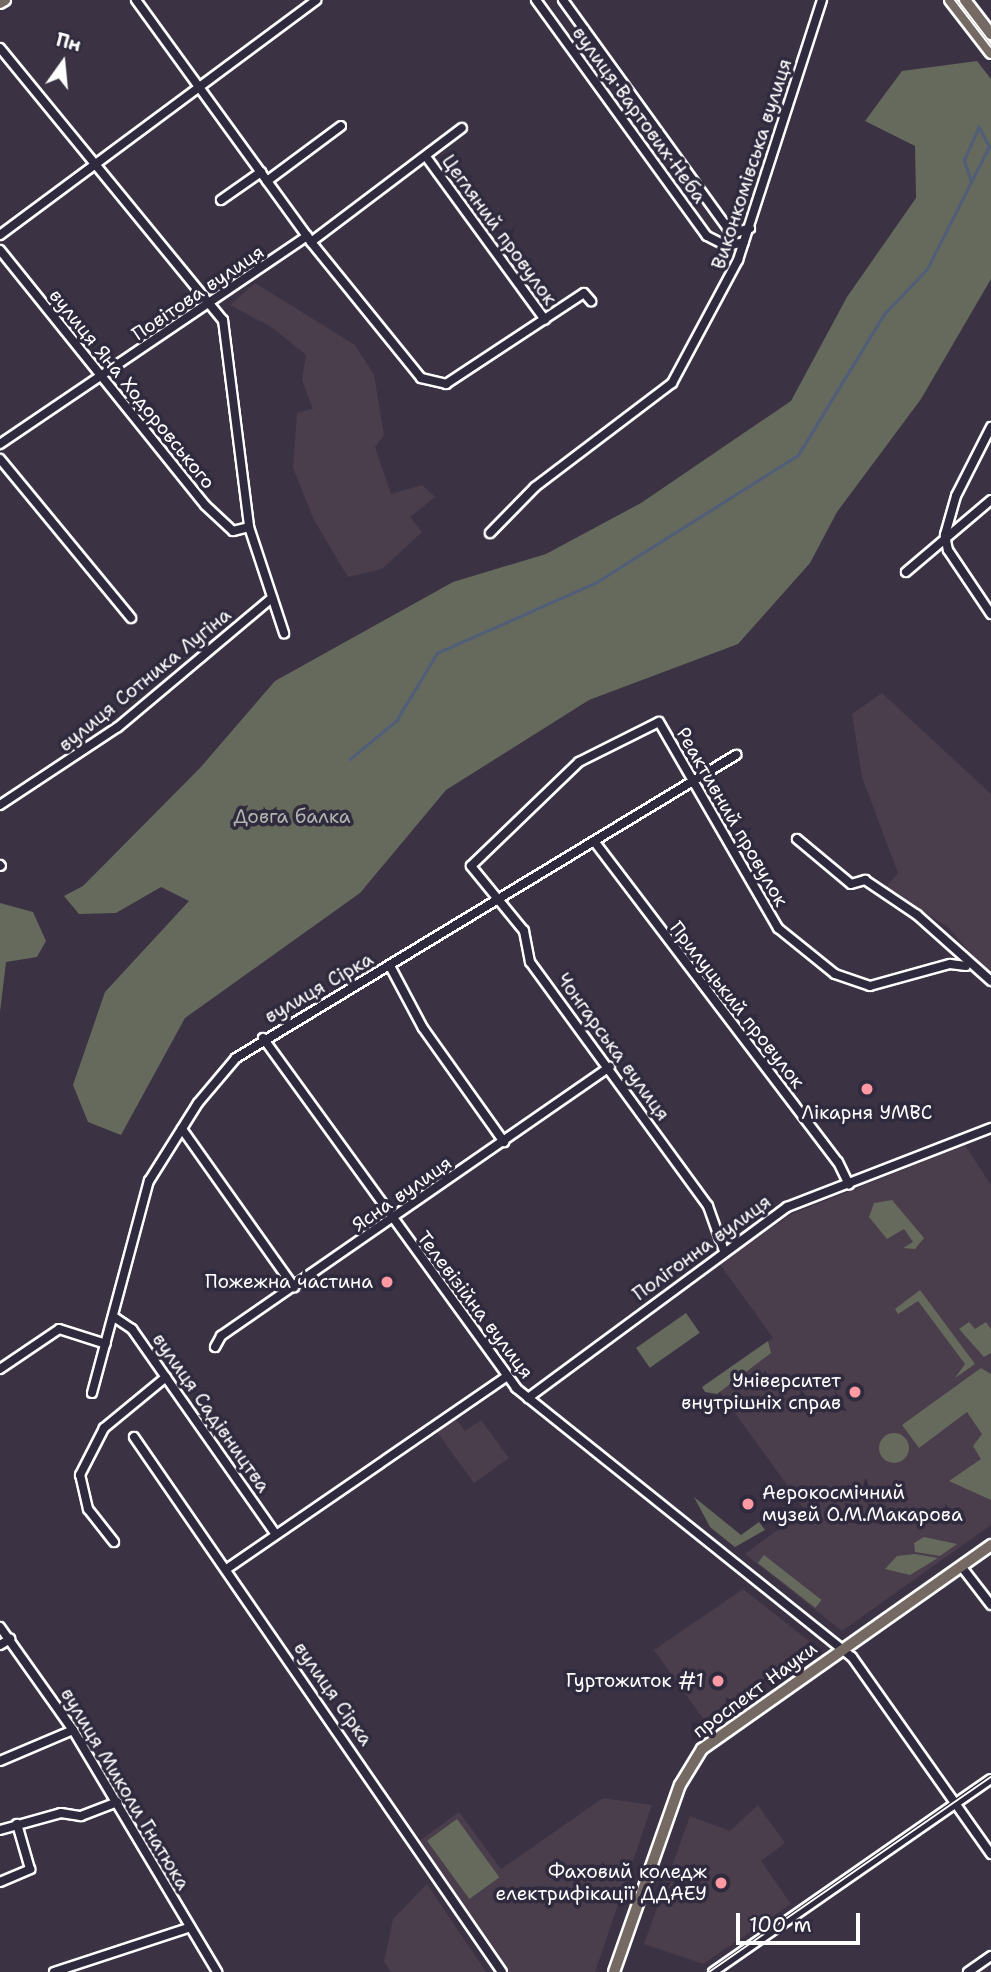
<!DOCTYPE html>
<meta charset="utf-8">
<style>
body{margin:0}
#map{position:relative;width:991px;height:1972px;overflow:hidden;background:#3b3344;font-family:"Shantell Sans",sans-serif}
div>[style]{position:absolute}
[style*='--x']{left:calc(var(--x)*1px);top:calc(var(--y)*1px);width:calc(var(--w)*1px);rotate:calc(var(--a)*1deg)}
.built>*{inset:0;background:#4a3d4c}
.green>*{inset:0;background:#666a5c;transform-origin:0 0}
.round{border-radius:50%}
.stream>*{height:2.5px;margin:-1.25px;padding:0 1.25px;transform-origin:1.25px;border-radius:1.25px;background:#515e7a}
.roads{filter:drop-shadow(2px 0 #fff) drop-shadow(-2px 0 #fff) drop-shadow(0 2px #fff) drop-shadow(0 -2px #fff)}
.minor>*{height:8px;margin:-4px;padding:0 4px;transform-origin:4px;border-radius:4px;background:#2f2a3d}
.major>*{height:10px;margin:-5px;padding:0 5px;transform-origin:5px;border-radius:5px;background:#756964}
.tram>*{height:2px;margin:-1px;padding:0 1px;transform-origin:1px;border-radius:1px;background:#fff}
.dots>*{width:19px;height:19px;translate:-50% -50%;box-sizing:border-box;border:4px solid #2f2a3d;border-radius:50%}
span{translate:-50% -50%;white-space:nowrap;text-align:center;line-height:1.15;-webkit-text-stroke:7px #2f2a3d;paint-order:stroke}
.street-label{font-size:19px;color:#fff}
.park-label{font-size:19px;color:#b2b4ae}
.poi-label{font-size:19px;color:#fff}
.right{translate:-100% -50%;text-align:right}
.left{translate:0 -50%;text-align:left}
.north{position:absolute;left:28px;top:28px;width:70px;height:70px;-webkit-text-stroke:5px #2f2a3d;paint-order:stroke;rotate:15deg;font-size:19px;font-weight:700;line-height:28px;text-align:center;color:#fff}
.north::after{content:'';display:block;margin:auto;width:24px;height:32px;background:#fff;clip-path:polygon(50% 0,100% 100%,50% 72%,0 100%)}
.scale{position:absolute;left:736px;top:1913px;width:124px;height:32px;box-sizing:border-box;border:4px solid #fff;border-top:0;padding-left:9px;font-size:21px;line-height:24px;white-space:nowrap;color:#fff;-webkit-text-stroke:5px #2f2a3d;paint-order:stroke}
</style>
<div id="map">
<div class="built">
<div style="clip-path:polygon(255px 283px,355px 345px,374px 375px,384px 435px,375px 447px,391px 494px,422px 485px,435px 497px,410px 517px,422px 532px,382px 569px,348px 577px,314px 520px,293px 468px,297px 413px,313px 409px,302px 380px,306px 355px,273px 328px,230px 305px)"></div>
<div style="clip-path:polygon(882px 693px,991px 794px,991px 977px,948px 927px,885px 888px,898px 873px,862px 777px,852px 714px)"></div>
<div style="clip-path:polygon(965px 1145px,991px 1185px,991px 1525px,842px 1631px,745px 1554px,805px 1510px,712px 1381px,773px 1338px,719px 1263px,792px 1214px)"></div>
<div style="clip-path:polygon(456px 1419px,465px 1431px,481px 1420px,509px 1458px,474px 1483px,437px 1432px)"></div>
<div style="clip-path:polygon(743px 1589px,813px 1644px,704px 1720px,654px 1650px)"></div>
<div style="clip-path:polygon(603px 1798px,652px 1805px,595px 1972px,508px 1972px,418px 1842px,459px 1812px,501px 1869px)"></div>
<div style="clip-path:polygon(758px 1805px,785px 1843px,761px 1861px,791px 1904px,703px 1964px,644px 1944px,690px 1816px,730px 1831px)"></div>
<div style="clip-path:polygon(427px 1884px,486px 1972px,391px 1972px,384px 1962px,393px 1919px)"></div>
</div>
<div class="green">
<div style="clip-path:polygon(977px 61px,991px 79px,991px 279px,921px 399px,837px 512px,810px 563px,738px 644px,589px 700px,446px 790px,360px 893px,185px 1018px,121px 1135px,88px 1122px,73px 1085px,105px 992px,189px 901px,161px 887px,116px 913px,79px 914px,64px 896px,83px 886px,200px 768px,275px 681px,453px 582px,546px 554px,641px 503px,791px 401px,847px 297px,916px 198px,915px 146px,865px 121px,902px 71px)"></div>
<div style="clip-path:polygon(0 903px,33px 912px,46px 941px,37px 957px,6px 962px,0 1012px)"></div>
<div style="clip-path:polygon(892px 1200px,924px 1238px,915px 1249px,903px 1248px,913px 1242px,904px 1229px,887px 1239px,869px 1217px,874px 1203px)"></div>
<div style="clip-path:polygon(920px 1290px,975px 1364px,955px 1378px,965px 1364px,918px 1301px,898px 1314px,895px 1309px)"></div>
<div style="left:686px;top:1313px;width:24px;height:61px;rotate:55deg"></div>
<div style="clip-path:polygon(969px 1322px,975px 1329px,986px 1322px,991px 1329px,991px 1353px,984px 1357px,959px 1329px)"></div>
<div style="clip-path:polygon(768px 1341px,771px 1353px,717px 1394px,705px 1392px,702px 1387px)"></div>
<div style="clip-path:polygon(981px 1368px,991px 1374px,991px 1500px,949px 1481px,981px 1459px,973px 1446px,982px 1434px,967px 1412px,919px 1448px,902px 1425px)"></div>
<div class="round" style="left:879px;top:1433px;width:30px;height:30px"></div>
<div style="clip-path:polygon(694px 1497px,741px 1535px,759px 1522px,765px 1530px,735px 1547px,710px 1527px)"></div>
<div style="clip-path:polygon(924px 1537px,957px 1544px,940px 1556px,915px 1552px,914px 1543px)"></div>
<div style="clip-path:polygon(915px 1554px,938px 1558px,910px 1575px,885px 1569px,897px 1556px)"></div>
<div style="left:764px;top:1555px;width:73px;height:10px;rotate:38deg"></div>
<div style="left:457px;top:1819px;width:72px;height:37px;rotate:54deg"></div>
</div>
<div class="stream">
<div style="--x:971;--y:182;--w:23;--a:-108"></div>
<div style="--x:964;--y:160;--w:36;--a:-66"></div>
<div style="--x:350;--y:759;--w:60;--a:-39.6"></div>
<div style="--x:396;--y:721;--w:79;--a:-58.9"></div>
<div style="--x:437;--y:653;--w:173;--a:-23.9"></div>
<div style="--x:595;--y:583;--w:240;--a:-32.2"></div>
<div style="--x:798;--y:455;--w:165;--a:-58.6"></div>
<div style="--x:884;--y:314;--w:62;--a:-46.3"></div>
<div style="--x:927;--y:269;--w:137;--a:-63.1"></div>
<div style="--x:989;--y:147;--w:22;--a:-117"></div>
</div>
<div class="roads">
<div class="minor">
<div style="--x:136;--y:0;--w:299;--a:54.1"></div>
<div style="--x:311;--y:242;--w:175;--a:51"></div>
<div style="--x:421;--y:378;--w:26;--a:13"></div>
<div style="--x:446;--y:384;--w:165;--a:-33.4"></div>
<div style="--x:584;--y:293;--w:11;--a:49"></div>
<div style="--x:536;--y:0;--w:291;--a:54.1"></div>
<div style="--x:707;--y:236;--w:22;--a:27"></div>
<div style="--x:727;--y:246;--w:17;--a:-13"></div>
<div style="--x:563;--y:0;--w:289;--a:54.2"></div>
<div style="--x:732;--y:234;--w:19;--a:-18"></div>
<div style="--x:0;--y:48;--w:352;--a:50.7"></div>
<div style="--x:223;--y:320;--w:209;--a:82.8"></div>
<div style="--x:249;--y:527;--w:112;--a:71.7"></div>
<div style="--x:427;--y:158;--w:200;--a:53.9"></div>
<div style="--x:267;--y:181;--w:92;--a:-36.6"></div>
<div style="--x:221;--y:200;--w:49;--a:-35"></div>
<div style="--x:0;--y:235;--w:394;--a:-36.6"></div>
<div style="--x:311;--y:242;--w:189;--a:-37.1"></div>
<div style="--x:0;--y:250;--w:327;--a:51.2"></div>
<div style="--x:205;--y:505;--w:38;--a:43"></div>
<div style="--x:233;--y:531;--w:16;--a:-14"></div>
<div style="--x:991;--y:427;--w:77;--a:116.9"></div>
<div style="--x:956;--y:496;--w:41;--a:105.8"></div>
<div style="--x:945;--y:535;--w:15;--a:79"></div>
<div style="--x:948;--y:550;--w:77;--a:56.1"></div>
<div style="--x:0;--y:444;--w:371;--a:-34.1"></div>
<div style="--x:0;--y:459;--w:206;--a:50.5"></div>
<div style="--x:490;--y:533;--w:64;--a:-45.6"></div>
<div style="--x:535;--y:487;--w:172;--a:-37.2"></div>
<div style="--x:672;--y:383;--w:140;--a:-61.8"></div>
<div style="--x:738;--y:260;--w:273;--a:-72.1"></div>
<div style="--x:906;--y:572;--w:111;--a:-40.3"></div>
<div style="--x:0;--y:805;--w:141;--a:-33.5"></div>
<div style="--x:118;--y:727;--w:201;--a:-40"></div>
<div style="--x:797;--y:839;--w:70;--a:39.8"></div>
<div style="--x:851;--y:884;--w:15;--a:-16"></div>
<div style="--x:865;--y:880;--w:63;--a:33.9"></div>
<div style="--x:917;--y:915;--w:99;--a:41.7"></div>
<div style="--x:597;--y:845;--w:398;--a:52.8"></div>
<div style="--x:838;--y:1162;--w:25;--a:64"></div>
<div style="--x:0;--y:865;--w:1;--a:45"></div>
<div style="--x:390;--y:966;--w:70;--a:62"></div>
<div style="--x:423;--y:1028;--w:140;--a:54.6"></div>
<div style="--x:263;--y:1038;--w:432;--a:54.1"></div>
<div style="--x:516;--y:1388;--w:430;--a:38.7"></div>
<div style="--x:852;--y:1657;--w:241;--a:54.8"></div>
<div style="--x:182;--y:1129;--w:194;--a:54.7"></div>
<div style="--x:724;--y:1251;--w:48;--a:-109.6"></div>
<div style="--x:708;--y:1206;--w:302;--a:-126.1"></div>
<div style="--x:530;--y:962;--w:32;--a:-101"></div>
<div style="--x:524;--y:931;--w:84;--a:-129.2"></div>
<div style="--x:471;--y:866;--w:150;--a:-43.9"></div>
<div style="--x:579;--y:762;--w:89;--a:-26.6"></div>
<div style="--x:659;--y:722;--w:238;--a:60"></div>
<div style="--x:778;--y:928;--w:73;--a:38.9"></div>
<div style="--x:835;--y:974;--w:37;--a:19"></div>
<div style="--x:870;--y:986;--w:83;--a:-15.4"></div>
<div style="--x:950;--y:964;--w:16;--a:7"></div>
<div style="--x:114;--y:1317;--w:22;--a:34"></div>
<div style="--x:132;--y:1329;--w:249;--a:55"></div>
<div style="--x:215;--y:1347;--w:13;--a:-61"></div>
<div style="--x:221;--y:1336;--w:473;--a:-34.7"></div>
<div style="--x:0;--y:1369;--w:71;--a:-34.1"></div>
<div style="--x:59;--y:1329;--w:49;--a:17.7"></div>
<div style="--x:92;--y:1393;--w:220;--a:-75"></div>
<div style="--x:149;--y:1181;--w:92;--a:-57.9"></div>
<div style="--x:198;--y:1103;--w:59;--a:-49.8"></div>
<div style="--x:236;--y:1058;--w:585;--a:-31.22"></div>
<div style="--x:528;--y:1398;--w:322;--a:-36.4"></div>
<div style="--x:787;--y:1207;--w:219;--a:-21.2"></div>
<div style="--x:134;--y:1437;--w:649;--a:55.48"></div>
<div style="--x:114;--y:1542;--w:42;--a:-128.2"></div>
<div style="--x:88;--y:1509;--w:35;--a:-103"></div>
<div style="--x:80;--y:1475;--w:53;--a:-62.9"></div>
<div style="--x:104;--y:1428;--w:80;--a:-39.4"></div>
<div style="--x:961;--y:1566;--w:49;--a:52.4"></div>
<div style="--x:228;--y:1568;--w:339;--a:-34.5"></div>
<div style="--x:0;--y:1627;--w:126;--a:54.7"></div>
<div style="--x:73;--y:1730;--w:282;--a:59.2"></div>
<div style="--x:0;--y:1645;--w:12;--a:-31"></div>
<div style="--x:0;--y:1761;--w:79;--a:-23"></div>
<div style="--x:0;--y:1830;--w:63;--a:-15.6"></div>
<div style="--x:61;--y:1813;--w:20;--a:9"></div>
<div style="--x:81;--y:1816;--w:39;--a:-21"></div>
<div style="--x:0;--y:1882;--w:33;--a:-23"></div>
<div style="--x:30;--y:1869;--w:47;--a:-106.1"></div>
<div style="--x:54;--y:1972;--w:141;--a:-18.2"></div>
<div style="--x:713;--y:1972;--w:338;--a:-34.8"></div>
<div style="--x:968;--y:1972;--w:28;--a:-35"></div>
</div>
<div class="major">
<div style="--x:950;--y:0;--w:67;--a:52.3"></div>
<div style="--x:965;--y:0;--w:43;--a:52.6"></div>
<div style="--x:0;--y:3;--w:6;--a:-31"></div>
<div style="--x:614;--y:1972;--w:198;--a:-70.6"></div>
<div style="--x:680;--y:1785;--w:42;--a:-58.6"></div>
<div style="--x:702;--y:1749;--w:354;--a:-35.2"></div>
</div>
</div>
<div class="tram">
<div style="--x:955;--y:0;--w:59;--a:52.5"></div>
<div style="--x:709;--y:1972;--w:343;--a:-34.7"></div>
</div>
<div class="dots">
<div style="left:867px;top:1089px;background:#ff9aa2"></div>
<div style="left:387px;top:1282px;background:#ff9aa2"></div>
<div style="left:855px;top:1392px;background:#ff9aa2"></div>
<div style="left:748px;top:1504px;background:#ff9aa2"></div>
<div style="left:718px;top:1681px;background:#ff9aa2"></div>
<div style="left:721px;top:1883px;background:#ff9aa2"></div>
</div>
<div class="street-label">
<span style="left:639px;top:115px;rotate:54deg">вулиця Вартових Неба</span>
<span style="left:752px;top:164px;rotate:-72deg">Виконкомівська вулиця</span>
<span style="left:499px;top:230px;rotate:54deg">Цегляний провулок</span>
<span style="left:198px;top:293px;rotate:-34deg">Повітова вулиця</span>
<span style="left:132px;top:389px;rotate:51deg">вулиця Яна Ходоровського</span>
<span style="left:145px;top:680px;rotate:-39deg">вулиця Сотника Лугіна</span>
<span style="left:732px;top:817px;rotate:60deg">Реактивний провулок</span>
<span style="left:319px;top:988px;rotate:-30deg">вулиця Сірка</span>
<span style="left:737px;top:1005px;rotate:52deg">Прилуцький провулок</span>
<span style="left:613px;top:1047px;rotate:54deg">Чонгарська вулиця</span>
<span style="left:402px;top:1194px;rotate:-35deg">Ясна вулиця</span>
<span style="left:702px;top:1248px;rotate:-36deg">Полігонна вулиця</span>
<span style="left:475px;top:1305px;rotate:53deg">Телевізійна вулиця</span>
<span style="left:211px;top:1413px;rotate:55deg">вулиця Садівництва</span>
<span style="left:755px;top:1690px;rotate:-36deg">проспект Науки</span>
<span style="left:333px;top:1694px;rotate:55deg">вулиця Сірка</span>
<span style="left:125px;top:1789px;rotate:59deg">вулиця Миколи Гнатюка</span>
</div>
<div class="park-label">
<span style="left:292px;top:817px">Довга балка</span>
</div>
<div class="poi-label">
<span style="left:867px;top:1113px">Лікарня УМВС</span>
<span class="right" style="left:373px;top:1282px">Пожежна частина</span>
<span class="right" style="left:841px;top:1392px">Університет<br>внутрішніх справ</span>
<span class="left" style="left:762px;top:1504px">Аерокосмічний<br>музей О.М.Макарова</span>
<span class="right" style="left:704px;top:1681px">Гуртожиток #1</span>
<span class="right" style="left:707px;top:1883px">Фаховий коледж<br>електрифікації ДДАЕУ</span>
</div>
<div class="north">Пн</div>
<div class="scale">100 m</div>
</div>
